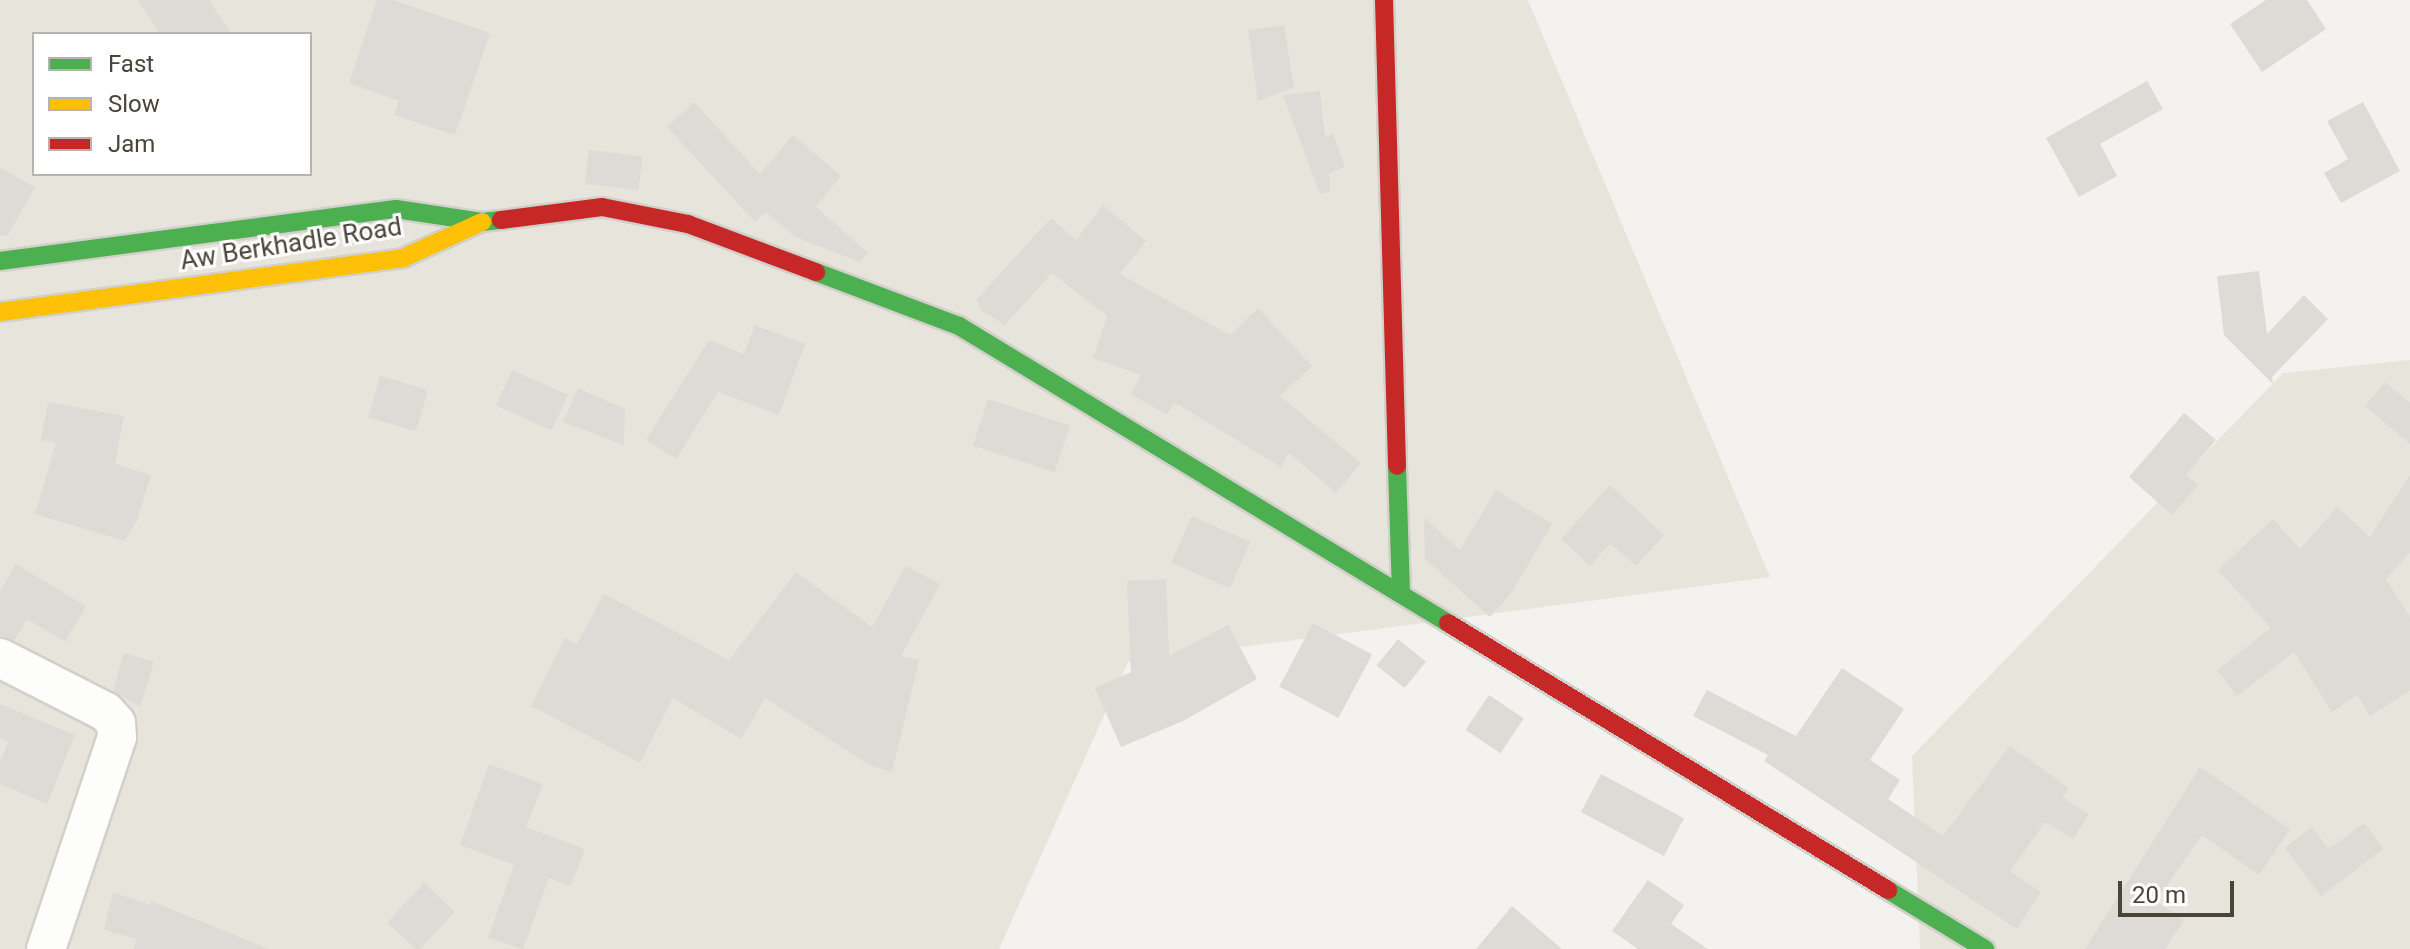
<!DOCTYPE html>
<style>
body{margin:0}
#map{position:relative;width:2410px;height:949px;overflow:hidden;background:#f4f2ee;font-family:Roboto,sans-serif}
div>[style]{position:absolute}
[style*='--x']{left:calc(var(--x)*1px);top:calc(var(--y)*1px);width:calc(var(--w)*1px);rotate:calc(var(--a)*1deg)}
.residential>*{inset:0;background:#e7e4dc}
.building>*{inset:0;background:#dedbd6;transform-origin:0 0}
.roads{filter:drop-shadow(2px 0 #d2d0cb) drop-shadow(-2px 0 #d2d0cb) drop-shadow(0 2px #d2d0cb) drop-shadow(0 -2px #d2d0cb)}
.street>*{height:38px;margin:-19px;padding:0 19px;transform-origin:19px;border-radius:19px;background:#fdfdfc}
.fast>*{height:18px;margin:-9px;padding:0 9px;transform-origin:9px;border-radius:9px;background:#4caf50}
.slow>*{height:18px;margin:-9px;padding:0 9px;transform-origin:9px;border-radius:9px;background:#ffc107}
.jam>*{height:18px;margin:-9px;padding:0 9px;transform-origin:9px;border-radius:9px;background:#c62828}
span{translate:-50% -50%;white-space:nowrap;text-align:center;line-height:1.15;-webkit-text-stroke:6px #fff;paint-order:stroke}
.street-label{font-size:26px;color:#4b4439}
.legend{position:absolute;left:32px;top:32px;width:280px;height:144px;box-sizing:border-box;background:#fff;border:2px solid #b7b4b0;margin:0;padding:10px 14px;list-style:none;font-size:24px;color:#4b4439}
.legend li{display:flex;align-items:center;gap:16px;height:40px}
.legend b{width:40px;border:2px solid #b7b4b0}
.scale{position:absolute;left:2118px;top:881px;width:116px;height:36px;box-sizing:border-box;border:4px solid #4b4439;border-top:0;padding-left:10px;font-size:24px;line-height:28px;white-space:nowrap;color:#4b4439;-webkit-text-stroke:6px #fff;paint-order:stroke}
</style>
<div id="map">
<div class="residential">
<div style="clip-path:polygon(evenodd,0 0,1528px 0,1770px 577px,1128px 662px,999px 949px,0 949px,0 0,34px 34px,310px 34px,310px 174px,34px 174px,34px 34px)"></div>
<div style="clip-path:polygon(2410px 360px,2410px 949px,1920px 949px,1912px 756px,2283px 373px)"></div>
</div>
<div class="building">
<div style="clip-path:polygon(138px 0,209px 0,231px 34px,160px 34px)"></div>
<div style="clip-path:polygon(377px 0,393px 0,490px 33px,455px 135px,394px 115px,399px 101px,349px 83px)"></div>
<div style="clip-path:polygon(2266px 0,2307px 0,2326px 29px,2262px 72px,2230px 24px)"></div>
<div style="clip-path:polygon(1284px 25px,1294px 87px,1258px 101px,1248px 30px)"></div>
<div style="clip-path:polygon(2147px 81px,2163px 109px,2100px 144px,2117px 176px,2079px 197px,2046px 138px)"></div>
<div style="clip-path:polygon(1320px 91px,1325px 137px,1333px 134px,1345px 167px,1329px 173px,1330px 191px,1320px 194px,1283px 95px)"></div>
<div style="clip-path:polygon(694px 102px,760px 174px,793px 135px,841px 176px,816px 207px,868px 253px,860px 262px,795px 237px,766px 212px,755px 222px,667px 127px)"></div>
<div style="clip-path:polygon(2363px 102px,2400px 171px,2341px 203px,2324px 173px,2348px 159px,2327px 121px)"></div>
<div style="left:589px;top:150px;width:54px;height:34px;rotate:7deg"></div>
<div style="clip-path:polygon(0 168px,35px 187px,8px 235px,0 236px)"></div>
<div style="clip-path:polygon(1103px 205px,1146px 241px,1120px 274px,1230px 335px,1258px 308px,1312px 366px,1280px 396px,1361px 463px,1336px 493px,1289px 453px,1281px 467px,1174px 402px,1167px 415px,1131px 394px,1141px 375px,1093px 358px,1107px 316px,1052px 273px,1005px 325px,982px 311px,976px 300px,1051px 218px,1076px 240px)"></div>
<div style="clip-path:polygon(2259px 271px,2267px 334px,2304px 295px,2328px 319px,2272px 377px,2273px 384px,2224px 335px,2217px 276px)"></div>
<div style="clip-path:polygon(755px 325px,805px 344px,779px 415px,718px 392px,676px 459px,646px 440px,709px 340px,744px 354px)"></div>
<div style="left:512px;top:370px;width:61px;height:39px;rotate:24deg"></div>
<div style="left:380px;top:376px;width:50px;height:43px;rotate:16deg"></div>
<div style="clip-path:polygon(2385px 382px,2410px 403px,2410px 444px,2365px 406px)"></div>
<div style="clip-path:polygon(578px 388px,625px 409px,624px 445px,563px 422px)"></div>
<div style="left:988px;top:399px;width:86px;height:49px;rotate:18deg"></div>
<div style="clip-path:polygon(48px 402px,124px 416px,115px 464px,151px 475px,137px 520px,125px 541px,35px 514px,56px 443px,41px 440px)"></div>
<div style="clip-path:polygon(2184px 413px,2216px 440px,2186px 475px,2198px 485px,2172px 515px,2129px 477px)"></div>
<div style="clip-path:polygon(2410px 475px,2410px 552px,2386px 579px,2410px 617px,2410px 690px,2370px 716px,2357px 695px,2332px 712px,2294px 652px,2237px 696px,2217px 670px,2271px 628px,2218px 570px,2273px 519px,2300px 549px,2337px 507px,2370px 537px)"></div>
<div style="clip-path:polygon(1610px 485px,1664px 535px,1636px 566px,1610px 543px,1590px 566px,1561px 539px)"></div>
<div style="clip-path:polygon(1496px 490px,1552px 524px,1512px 592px,1490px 617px,1425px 559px,1424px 518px,1460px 550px)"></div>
<div style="left:1192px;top:516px;width:64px;height:51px;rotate:24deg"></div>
<div style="clip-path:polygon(16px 564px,86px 606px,65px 642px,27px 619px,14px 641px,0 636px,0 591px)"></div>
<div style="clip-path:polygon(906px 566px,940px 584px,901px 656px,919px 660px,892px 772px,871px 766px,765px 698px,741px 739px,673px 698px,640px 763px,531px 706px,565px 638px,577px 644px,604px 594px,729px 660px,796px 572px,872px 627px)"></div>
<div style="clip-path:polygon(1166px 579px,1169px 656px,1228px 625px,1257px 679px,1183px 721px,1121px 747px,1095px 688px,1131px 672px,1127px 581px)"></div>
<div style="left:1313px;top:623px;width:67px;height:72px;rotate:28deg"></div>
<div style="left:1398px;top:639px;width:36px;height:34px;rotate:39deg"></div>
<div style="clip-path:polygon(124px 653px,154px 662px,140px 707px,113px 690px)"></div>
<div style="clip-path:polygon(1842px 668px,1904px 709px,1870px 760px,1900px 780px,1888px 799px,1943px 836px,2010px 746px,2069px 788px,2062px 797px,2089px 814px,2073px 839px,2045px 822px,2010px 871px,2041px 892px,2017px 929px,1764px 761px,1768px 755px,1693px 716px,1707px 690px,1796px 736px)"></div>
<div style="left:1489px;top:695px;width:42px;height:42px;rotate:34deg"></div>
<div style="clip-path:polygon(0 704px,75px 735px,47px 804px,0 784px,0 762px,8px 742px,0 738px)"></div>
<div style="clip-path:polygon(489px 764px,543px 784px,526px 827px,585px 849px,571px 886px,549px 878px,523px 949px,488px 938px,514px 865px,460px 845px)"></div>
<div style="clip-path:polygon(2200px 767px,2290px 829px,2259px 875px,2202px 835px,2156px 901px,2184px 920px,2165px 949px,2085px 949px)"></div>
<div style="left:1601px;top:774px;width:94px;height:43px;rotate:28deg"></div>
<div style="clip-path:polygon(2364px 823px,2383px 849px,2321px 896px,2285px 848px,2312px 827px,2329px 849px)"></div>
<div style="clip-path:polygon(1648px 880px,1684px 905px,1671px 924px,1708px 949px,1638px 949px,1612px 931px)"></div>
<div style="left:424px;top:883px;width:42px;height:54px;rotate:43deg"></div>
<div style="clip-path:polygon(113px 892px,150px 905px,151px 901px,269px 949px,133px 949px,137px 939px,104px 930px)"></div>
<div style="clip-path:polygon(1512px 906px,1562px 949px,1476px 949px)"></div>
</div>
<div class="roads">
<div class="street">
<div style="--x:0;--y:658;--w:119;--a:27"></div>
<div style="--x:106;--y:712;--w:15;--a:48"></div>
<div style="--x:116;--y:723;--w:14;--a:86"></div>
<div style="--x:117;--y:737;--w:224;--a:108.5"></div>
</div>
<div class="fast">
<div style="--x:0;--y:261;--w:399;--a:-7.5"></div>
<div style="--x:396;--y:209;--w:87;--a:8.6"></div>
<div style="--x:482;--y:222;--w:19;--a:-6"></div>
<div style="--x:816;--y:272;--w:153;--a:20.7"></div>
<div style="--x:959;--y:326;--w:572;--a:31.27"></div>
<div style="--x:1397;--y:466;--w:128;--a:88.2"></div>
<div style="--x:1888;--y:890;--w:114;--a:31.3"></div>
</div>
<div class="slow">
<div style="--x:0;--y:312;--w:407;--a:-7.6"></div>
<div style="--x:403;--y:258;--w:87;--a:-24.5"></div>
</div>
<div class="jam">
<div style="--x:1384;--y:0;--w:466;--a:88.4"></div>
<div style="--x:501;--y:220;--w:102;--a:-7.3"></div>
<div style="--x:602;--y:207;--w:88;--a:11.2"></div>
<div style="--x:688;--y:224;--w:137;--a:20.6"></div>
<div style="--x:1448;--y:623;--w:515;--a:31.25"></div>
</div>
</div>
<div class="street-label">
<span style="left:291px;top:244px;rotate:-9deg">Aw Berkhadle Road</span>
</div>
<ul class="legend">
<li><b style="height:10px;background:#4caf50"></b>Fast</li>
<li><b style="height:10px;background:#ffc107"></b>Slow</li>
<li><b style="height:10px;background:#c62828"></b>Jam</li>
</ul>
<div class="scale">20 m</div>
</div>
